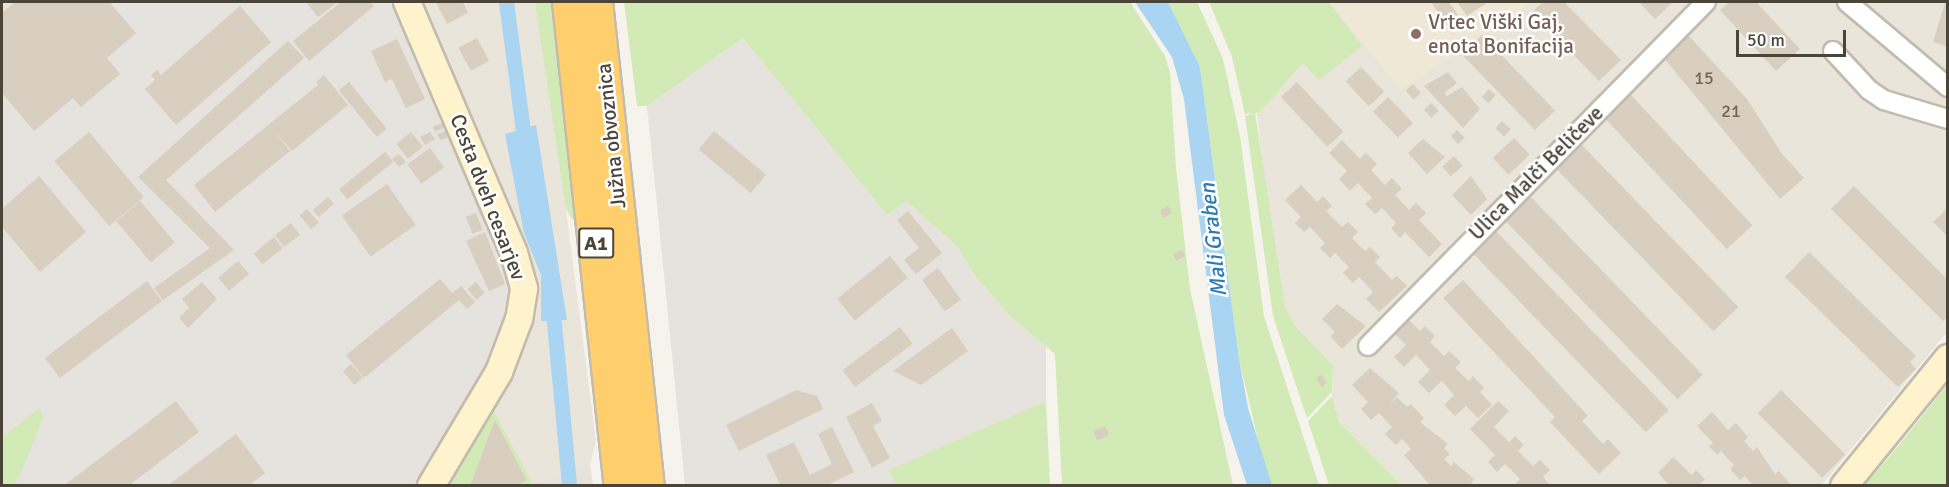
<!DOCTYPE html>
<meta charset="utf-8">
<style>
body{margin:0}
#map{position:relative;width:1949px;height:487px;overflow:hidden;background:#f6f3ec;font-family:Signika,sans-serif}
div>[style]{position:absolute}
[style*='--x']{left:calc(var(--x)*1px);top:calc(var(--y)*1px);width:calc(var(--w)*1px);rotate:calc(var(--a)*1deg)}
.residential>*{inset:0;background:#eae5da}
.industrial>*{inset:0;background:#e6e2dd}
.education>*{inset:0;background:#efe8d6}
.green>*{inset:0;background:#d2eab5}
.water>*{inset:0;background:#a9d4f2}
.canal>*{height:15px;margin:-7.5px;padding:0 7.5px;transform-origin:7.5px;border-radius:7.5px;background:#a9d4f2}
.building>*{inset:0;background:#d8cfc1;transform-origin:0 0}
.roads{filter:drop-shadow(2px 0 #c2bbae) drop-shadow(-2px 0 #c2bbae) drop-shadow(0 2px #c2bbae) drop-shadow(0 -2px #c2bbae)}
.street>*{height:18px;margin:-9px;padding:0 9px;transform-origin:9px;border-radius:9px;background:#fff}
.secondary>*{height:26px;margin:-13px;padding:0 13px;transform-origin:13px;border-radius:13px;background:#fff3cd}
.highway>*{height:32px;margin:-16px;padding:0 16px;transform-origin:16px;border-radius:16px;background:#ffcf6e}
.dots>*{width:16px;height:16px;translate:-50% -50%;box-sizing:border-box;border:3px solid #fff;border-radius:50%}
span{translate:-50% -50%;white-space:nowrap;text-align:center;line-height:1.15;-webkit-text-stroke:5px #fff;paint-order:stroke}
.number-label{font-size:18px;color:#6e675b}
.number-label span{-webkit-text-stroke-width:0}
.shield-label span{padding:2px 4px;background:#fff;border:2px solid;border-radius:4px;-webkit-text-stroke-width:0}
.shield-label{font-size:20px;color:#4b4439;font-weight:700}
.education-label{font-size:21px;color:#785e54}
.left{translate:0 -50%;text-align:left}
.street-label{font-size:21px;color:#4b4439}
.water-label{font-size:22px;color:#2e7ab2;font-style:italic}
.frame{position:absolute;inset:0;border:3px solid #4b4439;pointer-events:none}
.scale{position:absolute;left:1736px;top:30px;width:110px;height:27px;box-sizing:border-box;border:3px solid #4b4439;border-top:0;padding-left:8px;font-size:18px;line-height:21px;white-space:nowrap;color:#4b4439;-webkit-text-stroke:4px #fff;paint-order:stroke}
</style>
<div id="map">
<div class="residential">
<div style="clip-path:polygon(420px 2px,535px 2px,551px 93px,596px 441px,590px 465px,532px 484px,492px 407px,530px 329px,535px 295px)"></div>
<div style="clip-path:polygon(1329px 2px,1947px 2px,1947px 332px,1822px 485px,1401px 485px,1339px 422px,1332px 396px,1333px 365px,1295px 326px,1285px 307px,1266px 197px,1257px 115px,1303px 63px,1361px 46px)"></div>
</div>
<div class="industrial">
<div style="clip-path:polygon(2px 2px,396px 2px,513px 282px,511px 310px,491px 367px,450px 438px,416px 485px,14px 485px,19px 477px,2px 437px)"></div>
<div style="clip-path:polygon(743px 38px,887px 215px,906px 201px,957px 246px,977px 278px,1010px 316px,1046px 346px,1046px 401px,890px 470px,897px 485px,685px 485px,647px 106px)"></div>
<div style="clip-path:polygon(590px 465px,593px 485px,533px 486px,532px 484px)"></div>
</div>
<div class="education">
<div style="clip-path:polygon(1329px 2px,1533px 2px,1401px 90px)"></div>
</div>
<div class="green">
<div style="clip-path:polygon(535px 2px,561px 2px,578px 221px,572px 219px,566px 209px)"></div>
<div style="clip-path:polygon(624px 2px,1130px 2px,1165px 56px,1170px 73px,1176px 168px,1190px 289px,1233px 485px,1062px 485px,1055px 354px,1010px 316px,977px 278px,957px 246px,906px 201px,887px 215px,743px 38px,647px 106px,637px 106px)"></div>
<div style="clip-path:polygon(1168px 2px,1197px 2px,1223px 59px,1240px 136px,1264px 316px,1319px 485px,1272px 485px,1266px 474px,1239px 359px,1200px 67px)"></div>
<div style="clip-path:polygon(1209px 2px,1329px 2px,1362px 46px,1319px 80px,1303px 63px,1259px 113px,1245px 114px,1232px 57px)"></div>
<div style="clip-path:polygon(1255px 113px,1285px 307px,1295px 326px,1333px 365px,1332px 392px,1307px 418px,1273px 316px,1245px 116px)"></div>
<div style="clip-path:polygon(1947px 385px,1947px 485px,1865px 485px,1899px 445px)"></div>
<div style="clip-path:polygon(1332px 396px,1339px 422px,1401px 485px,1329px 485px,1308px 421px)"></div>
<div style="clip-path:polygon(1046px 401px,1050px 485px,897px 485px,889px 470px)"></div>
<div style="clip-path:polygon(492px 407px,533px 485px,444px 486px,470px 446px)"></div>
<div style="clip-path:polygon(40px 408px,43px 418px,19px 477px,14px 485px,2px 485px,2px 437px)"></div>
</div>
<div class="water">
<div style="clip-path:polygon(1135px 2px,1168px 2px,1200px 67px,1239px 359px,1248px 408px,1272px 485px,1247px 485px,1224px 415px,1184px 99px,1172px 57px)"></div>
<div style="clip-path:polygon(536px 125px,567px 320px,541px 321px,541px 275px,524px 233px,505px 134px)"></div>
</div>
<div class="canal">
<div style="--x:506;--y:2;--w:146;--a:82.5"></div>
<div style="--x:552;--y:301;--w:186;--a:84.7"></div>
</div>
<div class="building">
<div style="clip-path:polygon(15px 2px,113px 2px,111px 4px,136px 33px,107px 58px,120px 74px,81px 107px,73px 98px,34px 131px,2px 93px,2px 13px)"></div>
<div style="clip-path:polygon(306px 2px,338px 2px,318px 17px)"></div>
<div style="clip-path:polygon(341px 2px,370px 2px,374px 6px,309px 61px,293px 41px)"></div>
<div style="clip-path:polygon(436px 2px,463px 2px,468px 13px,447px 24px)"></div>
<div style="clip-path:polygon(1431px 2px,1449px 2px,1460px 18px,1447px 26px)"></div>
<div style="clip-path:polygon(1457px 2px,1488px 2px,1467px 16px)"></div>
<div style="clip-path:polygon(1543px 2px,1564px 2px,1621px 60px,1599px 81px,1532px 12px)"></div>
<div style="clip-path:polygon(1639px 2px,1673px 2px,1655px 19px)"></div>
<div style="clip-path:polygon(1729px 2px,1756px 2px,1800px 49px,1776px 71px,1720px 10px)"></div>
<div style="clip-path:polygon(1945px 3px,1948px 4px,1948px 47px,1933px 42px)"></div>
<div style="clip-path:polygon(240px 6px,271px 42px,176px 125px,145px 89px,155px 80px,151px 75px,157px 70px,161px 75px)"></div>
<div style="left:1482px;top:35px;width:105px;height:28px;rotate:46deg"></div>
<div style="clip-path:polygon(1688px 35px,1747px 99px,1782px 154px,1804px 178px,1780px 199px,1664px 58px)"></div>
<div style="left:477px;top:38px;width:26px;height:21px;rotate:62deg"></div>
<div style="clip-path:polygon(397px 39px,425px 99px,406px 108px,392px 79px,385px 82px,371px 51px)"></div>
<div style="clip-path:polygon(288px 41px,304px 58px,166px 180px,234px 250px,163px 300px,154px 288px,210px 248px,138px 177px)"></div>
<div style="left:1361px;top:67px;width:34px;height:21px;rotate:47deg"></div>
<div style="clip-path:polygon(1448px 72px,1457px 83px,1444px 93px,1447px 96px,1462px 87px,1480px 109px,1463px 128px,1424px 86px)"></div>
<div style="clip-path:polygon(324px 75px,348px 105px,292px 151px,274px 130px,290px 151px,215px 212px,194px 185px,318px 85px,316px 82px)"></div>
<div style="left:349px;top:82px;width:60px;height:13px;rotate:51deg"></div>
<div style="left:1297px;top:82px;width:68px;height:22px;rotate:47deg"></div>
<div style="left:1413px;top:84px;width:12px;height:10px;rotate:48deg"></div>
<div style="left:1489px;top:89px;width:9px;height:11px;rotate:41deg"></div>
<div style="left:1631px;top:95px;width:178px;height:35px;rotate:47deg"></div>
<div style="left:1388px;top:97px;width:36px;height:21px;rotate:46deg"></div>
<div style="left:1431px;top:103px;width:11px;height:10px;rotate:45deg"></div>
<div style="left:1502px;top:121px;width:12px;height:10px;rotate:42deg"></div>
<div style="left:445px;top:122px;width:5px;height:13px;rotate:68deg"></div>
<div style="left:1457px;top:130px;width:11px;height:9px;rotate:45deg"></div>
<div style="clip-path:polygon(446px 131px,449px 137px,440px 140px,437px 134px)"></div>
<div style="left:714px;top:131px;width:68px;height:24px;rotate:40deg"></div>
<div style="left:89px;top:132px;width:85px;height:45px;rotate:50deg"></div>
<div style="left:411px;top:132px;width:19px;height:19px;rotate:51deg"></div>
<div style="clip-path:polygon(430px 132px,435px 139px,425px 145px,420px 137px)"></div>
<div style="left:1514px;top:138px;width:23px;height:29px;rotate:47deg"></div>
<div style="clip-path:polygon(1423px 139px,1445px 157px,1427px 174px,1408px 153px)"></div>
<div style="clip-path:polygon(1342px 140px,1360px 159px,1366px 153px,1377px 164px,1371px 170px,1385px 185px,1392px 178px,1402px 189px,1395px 195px,1409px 210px,1416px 203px,1426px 213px,1419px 220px,1442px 244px,1429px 257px,1405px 232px,1400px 238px,1391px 228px,1396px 223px,1382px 208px,1375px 214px,1365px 204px,1372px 198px,1358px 183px,1350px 191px,1339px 179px,1347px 171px,1329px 153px)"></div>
<div style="left:1580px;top:143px;width:228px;height:35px;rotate:46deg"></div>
<div style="left:430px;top:148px;width:24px;height:28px;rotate:54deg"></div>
<div style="left:385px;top:152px;width:13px;height:59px;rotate:51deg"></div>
<div style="clip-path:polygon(399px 154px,406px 162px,399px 167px,392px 159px)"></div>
<div style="left:1454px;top:156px;width:13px;height:16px;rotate:48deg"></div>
<div style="clip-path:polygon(39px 176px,86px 232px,40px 272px,2px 227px,2px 209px)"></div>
<div style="clip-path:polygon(1471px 176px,1487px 199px,1471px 215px,1452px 195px)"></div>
<div style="left:387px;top:184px;width:50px;height:55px;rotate:55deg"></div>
<div style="clip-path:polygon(1301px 185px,1317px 202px,1323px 196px,1332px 206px,1326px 211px,1342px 227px,1348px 222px,1358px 232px,1352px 238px,1365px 251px,1370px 247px,1380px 257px,1375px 262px,1392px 280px,1397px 276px,1407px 286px,1379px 312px,1366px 299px,1373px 292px,1359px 277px,1353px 283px,1343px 273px,1349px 267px,1335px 253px,1330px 258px,1320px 248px,1325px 243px,1310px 227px,1304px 232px,1295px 223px,1301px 217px,1285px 200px)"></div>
<div style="clip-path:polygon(1854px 186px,1948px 280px,1948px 316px,1943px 321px,1831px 209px)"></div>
<div style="left:1529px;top:195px;width:250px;height:35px;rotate:46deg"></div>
<div style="left:328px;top:197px;width:9px;height:20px;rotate:49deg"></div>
<div style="left:140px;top:201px;width:54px;height:31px;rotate:50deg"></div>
<div style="clip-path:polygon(1168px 206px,1172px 213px,1163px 218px,1160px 210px)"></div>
<div style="clip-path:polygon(1948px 208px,1948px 237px,1933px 222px)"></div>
<div style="left:307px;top:209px;width:18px;height:10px;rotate:49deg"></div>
<div style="clip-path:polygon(908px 211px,942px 253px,916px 274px,904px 260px,919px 248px,897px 220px)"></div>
<div style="left:476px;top:213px;width:18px;height:11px;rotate:68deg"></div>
<div style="left:291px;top:223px;width:15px;height:20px;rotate:53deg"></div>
<div style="left:1493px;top:228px;width:253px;height:32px;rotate:46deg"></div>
<div style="clip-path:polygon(485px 232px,505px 284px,489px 291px,466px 241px)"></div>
<div style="left:274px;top:237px;width:14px;height:26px;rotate:51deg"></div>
<div style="left:1182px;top:250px;width:7px;height:10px;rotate:63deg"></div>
<div style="clip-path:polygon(1809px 252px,1916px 356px,1910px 362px,1916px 369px,1898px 387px,1785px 277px)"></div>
<div style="left:890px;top:256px;width:28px;height:68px;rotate:51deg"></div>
<div style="left:238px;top:261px;width:17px;height:26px;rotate:50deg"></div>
<div style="left:938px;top:268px;width:39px;height:20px;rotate:54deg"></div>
<div style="clip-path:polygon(440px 279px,452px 293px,461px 286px,475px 302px,467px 309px,459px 300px,364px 378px,346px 355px)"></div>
<div style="clip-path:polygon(1463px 280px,1588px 416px,1582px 421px,1603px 444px,1608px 439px,1621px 453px,1599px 474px,1550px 422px,1555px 417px,1443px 298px)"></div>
<div style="left:147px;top:281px;width:25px;height:128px;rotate:53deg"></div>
<div style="clip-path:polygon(202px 282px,217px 299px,188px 328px,179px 318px,189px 308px,182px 299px)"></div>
<div style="left:476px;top:282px;width:14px;height:11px;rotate:51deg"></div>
<div style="clip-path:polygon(1337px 304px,1366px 326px,1342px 349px,1330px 336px,1335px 332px,1322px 319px)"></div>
<div style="clip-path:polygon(1406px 317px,1420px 331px,1425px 326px,1435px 336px,1430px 342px,1444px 356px,1449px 351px,1461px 362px,1455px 368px,1469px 381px,1473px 376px,1484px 388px,1480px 392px,1492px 405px,1478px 418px,1466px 406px,1455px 416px,1444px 405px,1454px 395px,1442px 381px,1429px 393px,1418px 382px,1430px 370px,1416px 355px,1404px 367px,1394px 357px,1406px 345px,1392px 331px)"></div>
<div style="left:900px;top:327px;width:21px;height:72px;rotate:53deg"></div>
<div style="clip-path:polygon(952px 328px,968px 351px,921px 385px,893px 371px)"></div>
<div style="left:351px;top:364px;width:18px;height:11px;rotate:49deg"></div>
<div style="clip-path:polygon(1370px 368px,1399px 393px,1389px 405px,1397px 397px,1407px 407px,1411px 404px,1424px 418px,1420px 422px,1448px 444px,1444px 448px,1450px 454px,1444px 459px,1451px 466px,1454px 462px,1474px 479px,1470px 486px,1431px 486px,1404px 455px,1411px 449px,1402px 439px,1396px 445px,1385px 434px,1392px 427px,1379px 413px,1371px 420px,1361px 409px,1368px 402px,1352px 385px)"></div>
<div style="clip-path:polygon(1321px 375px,1327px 382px,1322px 387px,1316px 379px)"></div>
<div style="clip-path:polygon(796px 390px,817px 396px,823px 409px,739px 451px,726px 425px)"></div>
<div style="left:1781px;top:390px;width:91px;height:33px;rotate:45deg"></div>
<div style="clip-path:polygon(176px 401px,199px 432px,128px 486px,63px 486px)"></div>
<div style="clip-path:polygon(1498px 401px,1509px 411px,1494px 427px,1509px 442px,1515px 436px,1524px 445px,1518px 451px,1533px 466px,1540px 460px,1550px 470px,1543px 477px,1551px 486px,1513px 486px,1520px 479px,1505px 464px,1497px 472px,1488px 462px,1495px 455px,1470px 429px)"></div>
<div style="clip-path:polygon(872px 403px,882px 421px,873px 426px,890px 458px,872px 468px,846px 417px)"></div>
<div style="clip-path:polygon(1712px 412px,1728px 430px,1736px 423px,1748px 437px,1744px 441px,1753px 451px,1757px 447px,1775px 474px,1779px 471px,1792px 486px,1753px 486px,1745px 476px,1740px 480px,1730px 469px,1734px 465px,1721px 451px,1717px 455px,1709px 446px,1713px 443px,1697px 426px)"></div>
<div style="clip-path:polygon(495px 420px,527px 481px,512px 486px,470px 486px)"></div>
<div style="left:1105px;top:426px;width:10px;height:13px;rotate:66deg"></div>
<div style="clip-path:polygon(832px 427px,854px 472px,826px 486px,781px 486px,766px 455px,794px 442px,810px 475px,832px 464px,818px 434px)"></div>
<div style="clip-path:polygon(236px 434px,265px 473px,248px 486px,167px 486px)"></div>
<div style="clip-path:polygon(1673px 457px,1692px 475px,1696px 470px,1705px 479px,1698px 486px,1670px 486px,1658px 473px)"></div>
</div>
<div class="roads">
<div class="street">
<div style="--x:1847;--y:2;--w:132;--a:40.1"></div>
<div style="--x:1833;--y:51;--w:53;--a:47.3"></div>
<div style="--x:1869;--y:90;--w:18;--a:34"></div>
<div style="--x:1884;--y:100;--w:67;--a:16.5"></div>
<div style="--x:1368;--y:346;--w:482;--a:-45.5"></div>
</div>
<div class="secondary">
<div style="--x:407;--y:2;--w:273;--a:66.9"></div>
<div style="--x:514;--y:253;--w:37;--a:74"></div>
<div style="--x:524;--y:289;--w:30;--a:99"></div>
<div style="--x:519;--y:319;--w:57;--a:110.7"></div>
<div style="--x:499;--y:372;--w:133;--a:120.8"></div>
<div style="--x:1844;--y:486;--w:165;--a:-50.9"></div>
</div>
<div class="highway">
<div style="--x:569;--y:2;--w:487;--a:83.9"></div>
<div style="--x:596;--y:2;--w:487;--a:83.9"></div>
</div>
</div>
<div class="dots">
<div style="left:1416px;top:34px;background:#8d6e63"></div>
</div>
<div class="number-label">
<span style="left:1704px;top:78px">15</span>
<span style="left:1731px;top:111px">21</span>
</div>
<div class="shield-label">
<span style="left:596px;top:243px">A1</span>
</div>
<div class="education-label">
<span class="left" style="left:1428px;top:34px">Vrtec Viški Gaj,<br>enota Bonifacija</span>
</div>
<div class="street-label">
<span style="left:611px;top:136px;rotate:-96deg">Južna obvoznica</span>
<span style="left:1536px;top:173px;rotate:-45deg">Ulica Malči Beličeve</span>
<span style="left:488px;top:197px;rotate:69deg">Cesta dveh cesarjev</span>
</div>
<div class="water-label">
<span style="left:1213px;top:240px;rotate:-96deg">Mali Graben</span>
</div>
<div class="frame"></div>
<div class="scale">50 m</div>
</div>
